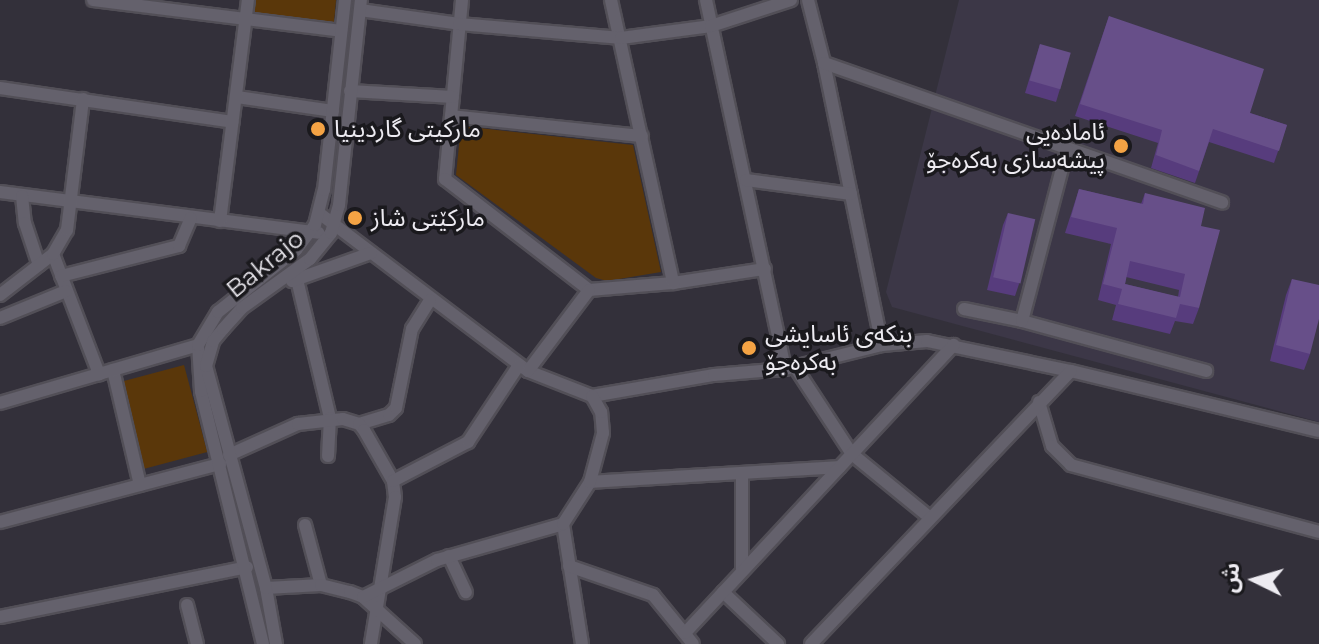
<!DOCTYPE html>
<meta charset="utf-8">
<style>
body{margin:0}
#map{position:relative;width:1319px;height:644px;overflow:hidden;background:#33303a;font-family:Montserrat,"Noto Sans Arabic",sans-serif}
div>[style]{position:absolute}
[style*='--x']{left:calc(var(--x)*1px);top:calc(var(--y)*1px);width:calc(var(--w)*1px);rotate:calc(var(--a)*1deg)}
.built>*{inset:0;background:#3c3747}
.green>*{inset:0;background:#5a370a;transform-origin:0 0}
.roads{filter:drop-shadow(2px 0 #524f57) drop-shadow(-2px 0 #524f57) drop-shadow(0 2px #524f57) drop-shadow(0 -2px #524f57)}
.minor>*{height:12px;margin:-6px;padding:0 6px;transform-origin:6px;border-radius:6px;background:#64616c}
.wall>*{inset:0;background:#573c7d}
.building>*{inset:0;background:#674f89;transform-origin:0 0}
.dots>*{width:22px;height:22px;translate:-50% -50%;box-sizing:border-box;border:4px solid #1a191d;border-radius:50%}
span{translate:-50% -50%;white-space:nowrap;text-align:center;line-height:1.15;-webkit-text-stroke:7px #1a191d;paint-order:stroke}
.poi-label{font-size:24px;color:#edebf1}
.left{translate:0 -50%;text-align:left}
.right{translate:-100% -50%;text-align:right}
.street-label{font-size:24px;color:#edebf1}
.north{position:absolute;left:1215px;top:540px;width:80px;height:80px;-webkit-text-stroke:6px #1a191d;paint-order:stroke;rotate:275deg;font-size:22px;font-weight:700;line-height:32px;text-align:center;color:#edebf1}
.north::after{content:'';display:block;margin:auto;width:28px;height:36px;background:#edebf1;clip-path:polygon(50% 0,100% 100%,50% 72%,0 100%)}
</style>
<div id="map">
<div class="built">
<div style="clip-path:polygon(959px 0,1319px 0,1319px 422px,892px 307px,886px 292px)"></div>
</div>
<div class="green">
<div style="clip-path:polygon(254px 0,336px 0,334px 22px,252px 16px)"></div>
<div style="clip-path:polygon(461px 126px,633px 145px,661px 272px,607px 281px,596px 278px,456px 175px)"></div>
<div style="left:184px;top:365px;width:90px;height:66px;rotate:75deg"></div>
</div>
<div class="roads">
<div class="minor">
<div style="--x:93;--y:0;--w:250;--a:7.1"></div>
<div style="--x:462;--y:0;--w:180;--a:95.4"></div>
<div style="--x:445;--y:179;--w:182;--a:37.6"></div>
<div style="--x:589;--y:290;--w:84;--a:-4.8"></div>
<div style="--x:673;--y:283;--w:93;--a:-8.7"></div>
<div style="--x:611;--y:0;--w:290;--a:77.6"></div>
<div style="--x:706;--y:0;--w:377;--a:77.9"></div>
<div style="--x:808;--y:0;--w:65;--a:75.7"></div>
<div style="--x:824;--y:63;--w:288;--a:78.4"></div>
<div style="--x:360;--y:10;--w:100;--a:8"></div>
<div style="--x:459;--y:24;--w:163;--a:4.9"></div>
<div style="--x:621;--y:38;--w:91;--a:-7.6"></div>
<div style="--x:711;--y:26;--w:84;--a:-18"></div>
<div style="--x:824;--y:63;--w:422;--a:19.3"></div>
<div style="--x:0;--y:88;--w:235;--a:8.3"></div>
<div style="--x:350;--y:91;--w:103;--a:3.3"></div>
<div style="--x:237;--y:97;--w:97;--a:8.3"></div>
<div style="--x:451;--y:116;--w:192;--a:6"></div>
<div style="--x:746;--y:180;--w:106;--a:7.6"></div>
<div style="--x:0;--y:192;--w:321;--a:7.3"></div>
<div style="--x:22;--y:196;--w:27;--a:84"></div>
<div style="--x:25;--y:223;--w:44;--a:71.6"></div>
<div style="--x:319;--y:213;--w:262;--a:37.1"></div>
<div style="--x:528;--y:371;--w:69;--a:21.3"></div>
<div style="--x:592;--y:396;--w:124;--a:-9.8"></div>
<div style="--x:714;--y:375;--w:71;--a:-4.8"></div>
<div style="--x:785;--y:369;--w:100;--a:-13.9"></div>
<div style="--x:882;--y:345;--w:45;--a:-5.1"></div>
<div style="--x:927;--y:341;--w:147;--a:11.8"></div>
<div style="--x:1071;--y:371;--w:255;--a:13.6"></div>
<div style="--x:220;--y:221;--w:223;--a:-82.8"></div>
<div style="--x:53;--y:254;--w:129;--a:69"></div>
<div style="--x:295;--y:271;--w:151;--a:76.6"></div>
<div style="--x:330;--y:418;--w:38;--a:93"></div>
<div style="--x:61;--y:276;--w:122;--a:-14.3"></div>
<div style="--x:179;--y:246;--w:30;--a:-67"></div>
<div style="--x:292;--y:281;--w:84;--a:-19.5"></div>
<div style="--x:0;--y:295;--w:67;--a:-37.7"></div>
<div style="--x:53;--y:254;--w:28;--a:-60"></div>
<div style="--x:67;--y:230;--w:132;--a:-83"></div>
<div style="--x:964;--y:309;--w:59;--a:11.7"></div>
<div style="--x:1022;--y:321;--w:191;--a:15.2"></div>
<div style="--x:0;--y:318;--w:71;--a:-22.2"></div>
<div style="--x:1022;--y:321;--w:177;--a:-75.3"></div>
<div style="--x:795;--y:367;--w:104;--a:56.8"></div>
<div style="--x:852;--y:454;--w:99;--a:39.3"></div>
<div style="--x:113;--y:370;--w:118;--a:76.8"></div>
<div style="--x:528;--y:371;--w:101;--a:-53"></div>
<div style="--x:1039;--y:402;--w:46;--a:73.5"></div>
<div style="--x:1052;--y:446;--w:27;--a:45"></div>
<div style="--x:1071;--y:465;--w:257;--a:15.1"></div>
<div style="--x:0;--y:403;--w:206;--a:-16.3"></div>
<div style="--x:359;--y:424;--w:31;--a:-17"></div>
<div style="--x:389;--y:415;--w:10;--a:-45"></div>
<div style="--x:396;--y:408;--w:81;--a:-78.6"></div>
<div style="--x:412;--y:329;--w:34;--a:-58"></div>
<div style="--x:229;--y:455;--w:76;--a:-24.2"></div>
<div style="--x:298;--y:424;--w:45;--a:-6.3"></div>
<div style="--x:343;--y:419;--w:17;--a:17"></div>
<div style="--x:359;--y:424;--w:8;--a:50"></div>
<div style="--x:364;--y:430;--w:59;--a:60.4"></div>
<div style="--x:393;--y:481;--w:16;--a:83"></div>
<div style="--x:395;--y:497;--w:149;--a:99.3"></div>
<div style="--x:742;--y:475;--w:96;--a:90"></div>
<div style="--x:393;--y:481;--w:85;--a:-27.5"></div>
<div style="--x:468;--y:442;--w:92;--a:-56.5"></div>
<div style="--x:590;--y:482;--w:250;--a:-3.4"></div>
<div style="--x:0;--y:522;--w:228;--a:-14.8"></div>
<div style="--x:563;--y:524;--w:121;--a:81"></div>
<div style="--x:305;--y:525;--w:62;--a:75.1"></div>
<div style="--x:449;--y:556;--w:40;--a:65"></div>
<div style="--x:569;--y:566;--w:89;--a:19"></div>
<div style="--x:653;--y:595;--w:63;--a:50.8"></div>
<div style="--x:266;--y:588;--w:55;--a:-3.1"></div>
<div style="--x:321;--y:585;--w:30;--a:14"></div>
<div style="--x:350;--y:592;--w:14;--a:21"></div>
<div style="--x:363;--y:597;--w:70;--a:42.1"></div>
<div style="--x:723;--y:592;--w:76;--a:43.4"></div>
<div style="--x:363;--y:597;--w:83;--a:-26.6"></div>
<div style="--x:437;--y:560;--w:131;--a:-15.9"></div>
<div style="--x:563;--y:524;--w:50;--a:-57.3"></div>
<div style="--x:590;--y:482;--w:51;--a:-75.1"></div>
<div style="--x:603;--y:433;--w:21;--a:-95"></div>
<div style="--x:601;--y:412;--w:18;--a:-119"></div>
<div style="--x:187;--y:605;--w:40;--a:75.6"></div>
<div style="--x:0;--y:617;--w:252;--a:-11.4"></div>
<div style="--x:685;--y:633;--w:394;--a:-47"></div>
<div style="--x:263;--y:644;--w:260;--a:-103.8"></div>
<div style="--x:201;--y:391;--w:46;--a:-93.7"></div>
<div style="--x:198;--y:345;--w:39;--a:-59"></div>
<div style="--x:218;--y:312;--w:100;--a:-38.5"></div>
<div style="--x:296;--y:250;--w:31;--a:-53"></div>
<div style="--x:315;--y:225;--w:36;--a:-76"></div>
<div style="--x:324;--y:190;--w:191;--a:-83.7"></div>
<div style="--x:276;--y:644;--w:57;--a:-100.1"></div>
<div style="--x:266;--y:588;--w:230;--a:-105.1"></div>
<div style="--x:206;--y:366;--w:26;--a:-74"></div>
<div style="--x:213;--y:341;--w:16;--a:-50"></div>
<div style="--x:223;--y:329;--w:28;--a:-48"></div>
<div style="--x:242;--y:308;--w:84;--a:-35.8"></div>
<div style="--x:310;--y:259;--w:33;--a:-51"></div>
<div style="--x:331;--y:233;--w:29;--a:-74"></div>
<div style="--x:339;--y:205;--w:206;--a:-83.9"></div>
<div style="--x:811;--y:644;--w:377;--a:-46.4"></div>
</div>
</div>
<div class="wall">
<div style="clip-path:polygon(1109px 16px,1250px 113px,1287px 125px,1274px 163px,1209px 142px,1195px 183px,1151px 168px,1158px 143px,1075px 116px)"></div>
<div style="clip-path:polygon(1040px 44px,1060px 89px,1056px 102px,1025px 93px)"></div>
<div style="clip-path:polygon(evenodd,1079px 189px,1141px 204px,1145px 193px,1201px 226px,1199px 308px,1193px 324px,1175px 321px,1170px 334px,1112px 320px,1116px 305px,1098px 300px,1111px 244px,1065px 233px,1079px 189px,1126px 277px,1179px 290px,1178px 297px,1125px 284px,1126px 277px)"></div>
<div style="clip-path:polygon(1008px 213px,1019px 284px,1015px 296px,987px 290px,1003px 225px)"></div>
<div style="clip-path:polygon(1292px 279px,1310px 354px,1304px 370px,1270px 361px,1286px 295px)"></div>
</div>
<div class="building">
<div style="clip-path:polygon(1109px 16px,1264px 69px,1250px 113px,1287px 125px,1279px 151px,1213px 129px,1199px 171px,1156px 155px,1162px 130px,1080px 104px)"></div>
<div style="left:1040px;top:44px;width:32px;height:38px;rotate:16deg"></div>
<div style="clip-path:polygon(evenodd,1079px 189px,1143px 204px,1145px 193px,1205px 208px,1201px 226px,1220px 230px,1199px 308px,1180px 304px,1176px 318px,1118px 304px,1122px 289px,1103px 284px,1117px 228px,1071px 217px,1079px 189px,1130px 261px,1185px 274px,1180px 297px,1125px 284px,1130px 261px)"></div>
<div style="left:1008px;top:213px;width:28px;height:66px;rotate:13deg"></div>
<div style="clip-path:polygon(1292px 279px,1319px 285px,1319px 319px,1310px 354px,1276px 345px)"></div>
</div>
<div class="dots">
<div style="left:318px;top:129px;background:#f4a344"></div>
<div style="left:1121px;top:146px;background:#f4a344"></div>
<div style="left:355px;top:218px;background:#f4a344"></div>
<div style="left:749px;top:348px;background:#f4a344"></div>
</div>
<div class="poi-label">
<span class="left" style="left:334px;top:129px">مارکیتی گاردینیا</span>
<span class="right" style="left:1105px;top:146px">ئامادەیی<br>پیشەسازی بەکرەجۆ</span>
<span class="left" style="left:371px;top:218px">مارکێتی شاز</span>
<span class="left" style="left:765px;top:348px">بنکەی ئاسایشی<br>بەکرەجۆ</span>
</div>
<div class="street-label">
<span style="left:265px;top:264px;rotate:-39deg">Bakrajo</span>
</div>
<div class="north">ش</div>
</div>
